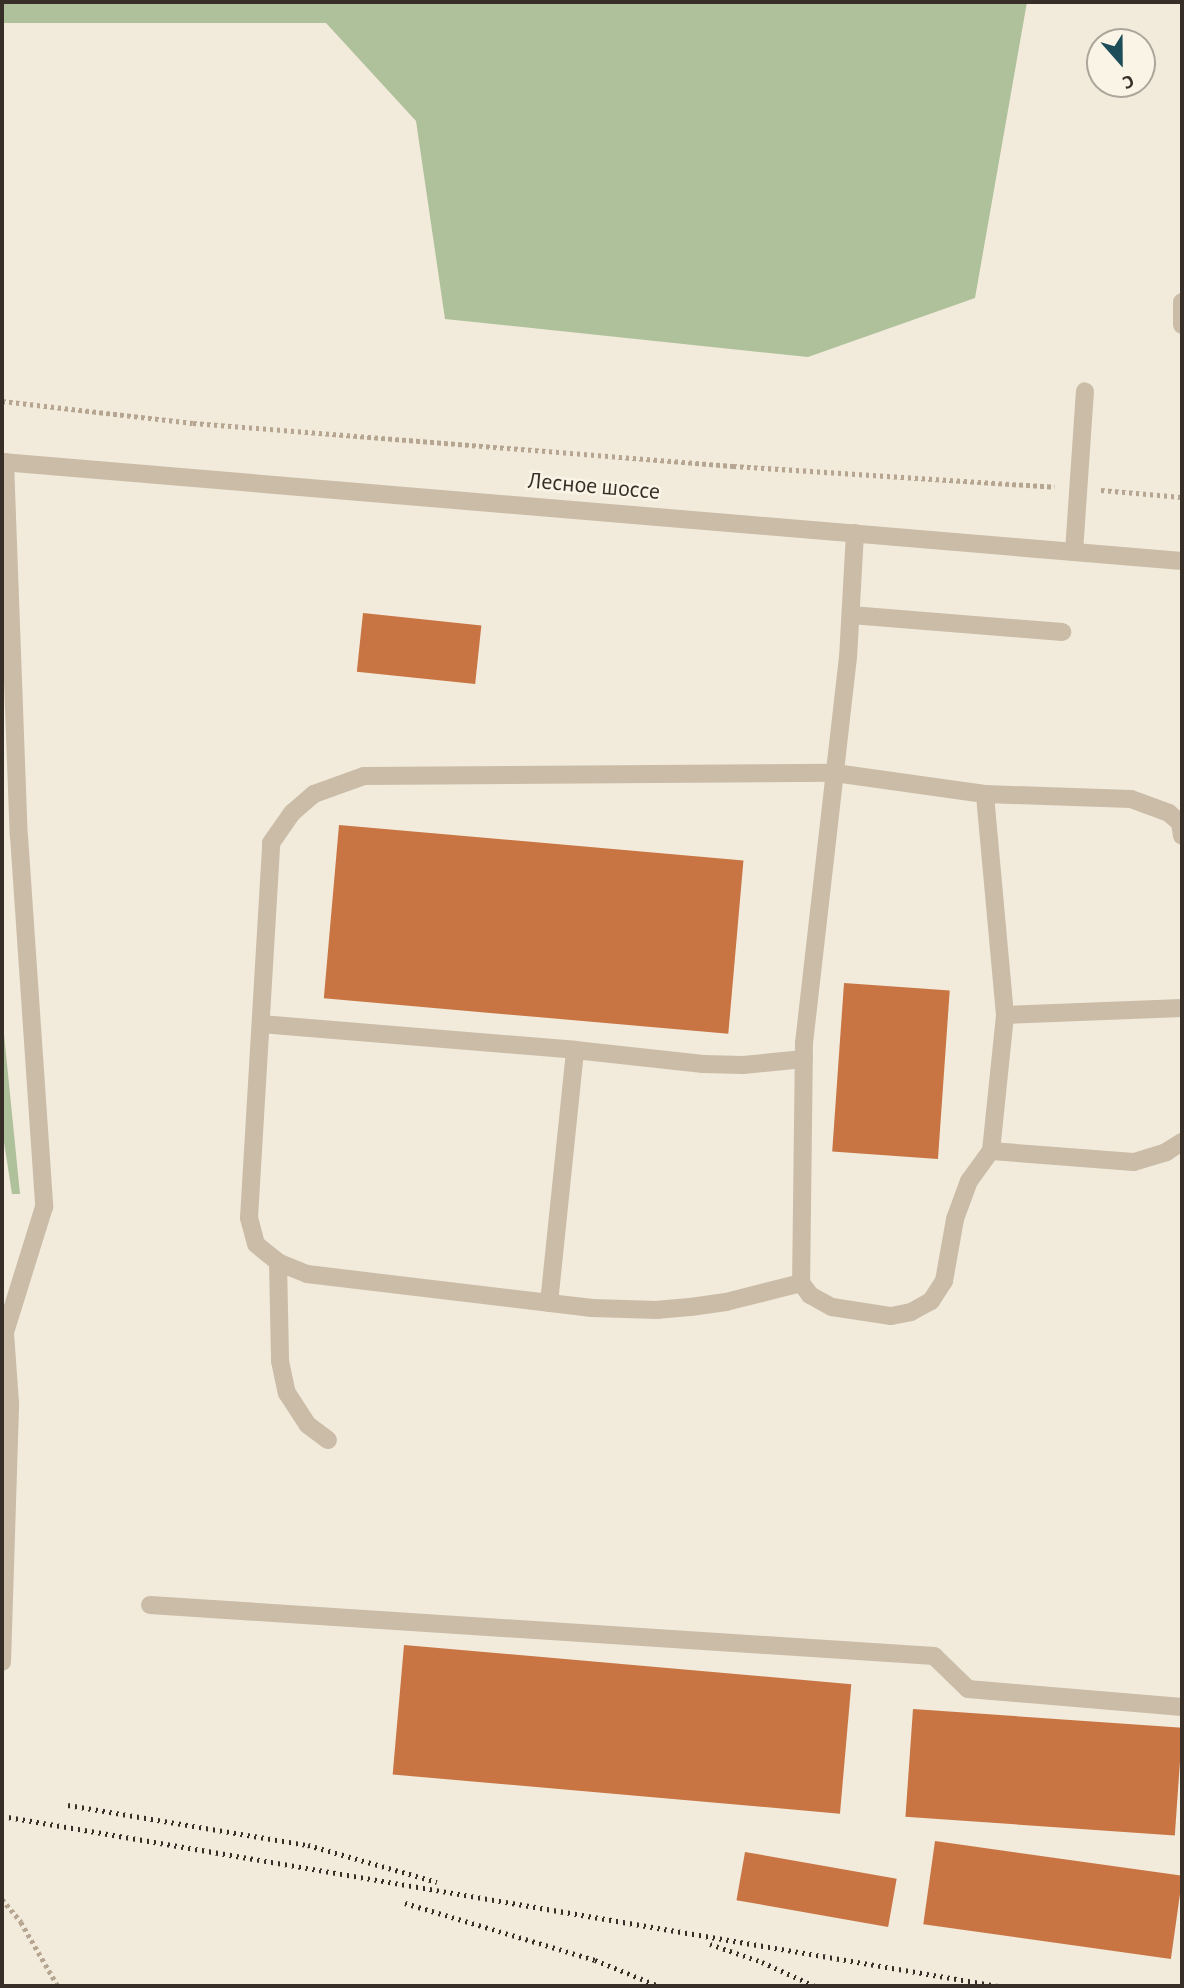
<!DOCTYPE html>
<meta charset="utf-8">
<style>
body{margin:0}
#map{position:relative;width:1184px;height:1988px;overflow:hidden;background:#f2eadb;font-family:"Alegreya Sans",sans-serif}
div>[style]{position:absolute}
[style*='--x']{left:calc(var(--x)*1px);top:calc(var(--y)*1px);width:calc(var(--w)*1px);rotate:calc(var(--a)*1deg)}
.green>*{inset:0;background:#afc19b}
.building>*{inset:0;background:#c87543;transform-origin:0 0}
.path>*{height:4.5px;margin-top:-2.25px;transform-origin:0;background:repeating-linear-gradient(90deg,#b6a691 0 3.5px,transparent 0 7px)}
.minor>*{height:18px;margin:-9px;padding:0 9px;transform-origin:9px;border-radius:9px;background:#cabca7}
.rail>*{height:5px;margin-top:-2.5px;transform-origin:0;background:repeating-linear-gradient(90deg,#372e27 0 2px,transparent 0 7px)}
span{translate:-50% -50%;white-space:nowrap;text-align:center;line-height:1.15;-webkit-text-stroke:5px #faf4e7;paint-order:stroke}
.street-label{font-size:24px;color:#372e27}
.frame{position:absolute;inset:0;border:4px solid #372e27;pointer-events:none}
.north{position:absolute;left:1086px;top:28px;width:70px;height:70px;box-sizing:border-box;background:#faf4e7;border:2px solid #aca59a;border-radius:50%;rotate:159deg;font-size:19px;font-weight:700;line-height:28px;text-align:center;color:#372e27}
.north::after{content:'';display:block;margin:auto;width:24px;height:32px;background:#1c4d59;clip-path:polygon(50% 0,100% 100%,50% 72%,0 100%)}
</style>
<div id="map">
<div class="green">
<div style="clip-path:polygon(2px 2px,1027px 2px,975px 298px,808px 357px,445px 319px,416px 121px,326px 23px,2px 23px)"></div>
<div style="clip-path:polygon(2px 1014px,20px 1194px,12px 1194px,2px 1129px)"></div>
</div>
<div class="building">
<div style="left:363px;top:613px;width:119px;height:59px;rotate:6deg"></div>
<div style="left:339px;top:825px;width:406px;height:174px;rotate:5deg"></div>
<div style="left:844px;top:983px;width:106px;height:169px;rotate:4deg"></div>
<div style="left:404px;top:1645px;width:449px;height:130px;rotate:5deg"></div>
<div style="left:913px;top:1709px;width:270px;height:108px;rotate:4deg"></div>
<div style="left:935px;top:1841px;width:250px;height:84px;rotate:8deg"></div>
<div style="left:745px;top:1852px;width:154px;height:49px;rotate:10deg"></div>
</div>
<div class="path">
<div style="--x:2;--y:401;--w:192;--a:6.6"></div>
<div style="--x:193;--y:423;--w:542;--a:4.55"></div>
<div style="--x:733;--y:466;--w:322;--a:3.7"></div>
<div style="--x:1101;--y:490;--w:81;--a:4.9"></div>
<div style="--x:2;--y:1899;--w:30;--a:50"></div>
<div style="--x:21;--y:1922;--w:74;--a:60"></div>
</div>
<div class="minor">
<div style="--x:1182;--y:302;--w:23;--a:90"></div>
<div style="--x:2;--y:462;--w:1184;--a:4.8"></div>
<div style="--x:5;--y:462;--w:374;--a:87.9"></div>
<div style="--x:19;--y:836;--w:372;--a:86.1"></div>
<div style="--x:44;--y:1207;--w:128;--a:107.3"></div>
<div style="--x:855;--y:533;--w:124;--a:93.2"></div>
<div style="--x:848;--y:657;--w:388;--a:96.5"></div>
<div style="--x:804;--y:1043;--w:240;--a:90.7"></div>
<div style="--x:801;--y:1283;--w:15;--a:53"></div>
<div style="--x:810;--y:1295;--w:25;--a:29"></div>
<div style="--x:832;--y:1307;--w:60;--a:8.7"></div>
<div style="--x:891;--y:1316;--w:20;--a:-11"></div>
<div style="--x:911;--y:1312;--w:23;--a:-29"></div>
<div style="--x:931;--y:1301;--w:24;--a:-57"></div>
<div style="--x:944;--y:1281;--w:63;--a:-79.9"></div>
<div style="--x:955;--y:1219;--w:40;--a:-69.8"></div>
<div style="--x:969;--y:1181;--w:37;--a:-54"></div>
<div style="--x:991;--y:1151;--w:137;--a:-84.1"></div>
<div style="--x:1005;--y:1015;--w:222;--a:-95.2"></div>
<div style="--x:985;--y:794;--w:146;--a:2"></div>
<div style="--x:1131;--y:799;--w:40;--a:20.2"></div>
<div style="--x:1169;--y:813;--w:15;--a:42"></div>
<div style="--x:1180;--y:823;--w:13;--a:81"></div>
<div style="--x:1074;--y:552;--w:161;--a:-86.1"></div>
<div style="--x:851;--y:615;--w:212;--a:4.6"></div>
<div style="--x:1005;--y:1015;--w:177;--a:-2.3"></div>
<div style="--x:261;--y:1024;--w:315;--a:4.7"></div>
<div style="--x:575;--y:1050;--w:129;--a:6.2"></div>
<div style="--x:703;--y:1064;--w:40;--a:1.4"></div>
<div style="--x:743;--y:1065;--w:61;--a:-5.6"></div>
<div style="--x:991;--y:1151;--w:143;--a:4.4"></div>
<div style="--x:1134;--y:1162;--w:34;--a:-17"></div>
<div style="--x:1166;--y:1152;--w:19;--a:-32"></div>
<div style="--x:278;--y:1262;--w:99;--a:88.8"></div>
<div style="--x:280;--y:1361;--w:33;--a:78"></div>
<div style="--x:287;--y:1393;--w:38;--a:57"></div>
<div style="--x:308;--y:1425;--w:25;--a:37"></div>
<div style="--x:801;--y:1283;--w:77;--a:165.8"></div>
<div style="--x:726;--y:1302;--w:36;--a:172"></div>
<div style="--x:690;--y:1307;--w:32;--a:175"></div>
<div style="--x:658;--y:1310;--w:66;--a:-178.3"></div>
<div style="--x:592;--y:1308;--w:287;--a:-173.2"></div>
<div style="--x:307;--y:1274;--w:31;--a:-158"></div>
<div style="--x:278;--y:1262;--w:28;--a:-141"></div>
<div style="--x:256;--y:1244;--w:27;--a:-105"></div>
<div style="--x:249;--y:1218;--w:376;--a:-86.6"></div>
<div style="--x:271;--y:843;--w:37;--a:-55"></div>
<div style="--x:292;--y:813;--w:29;--a:-41"></div>
<div style="--x:314;--y:794;--w:53;--a:-19.8"></div>
<div style="--x:364;--y:776;--w:471;--a:-0.4"></div>
<div style="--x:835;--y:773;--w:151;--a:8"></div>
<div style="--x:549;--y:1303;--w:254;--a:-84.1"></div>
<div style="--x:150;--y:1605;--w:786;--a:3.72"></div>
<div style="--x:934;--y:1656;--w:47;--a:44.1"></div>
<div style="--x:968;--y:1689;--w:215;--a:4.8"></div>
<div style="--x:2;--y:1662;--w:259;--a:-88.2"></div>
<div style="--x:10;--y:1403;--w:83;--a:-94.1"></div>
</div>
<div class="rail">
<div style="--x:68;--y:1805;--w:243;--a:9.5"></div>
<div style="--x:308;--y:1845;--w:134;--a:16"></div>
<div style="--x:2;--y:1816;--w:1010;--a:9.69"></div>
<div style="--x:405;--y:1903;--w:198;--a:16.7"></div>
<div style="--x:595;--y:1960;--w:69;--a:22.1"></div>
<div style="--x:710;--y:1944;--w:55;--a:19.1"></div>
<div style="--x:762;--y:1962;--w:58;--a:24.4"></div>
</div>
<div class="street-label">
<span style="left:594px;top:487px;rotate:5deg">Лесное шоссе</span>
</div>
<div class="frame"></div>
<div class="north">С</div>
</div>
